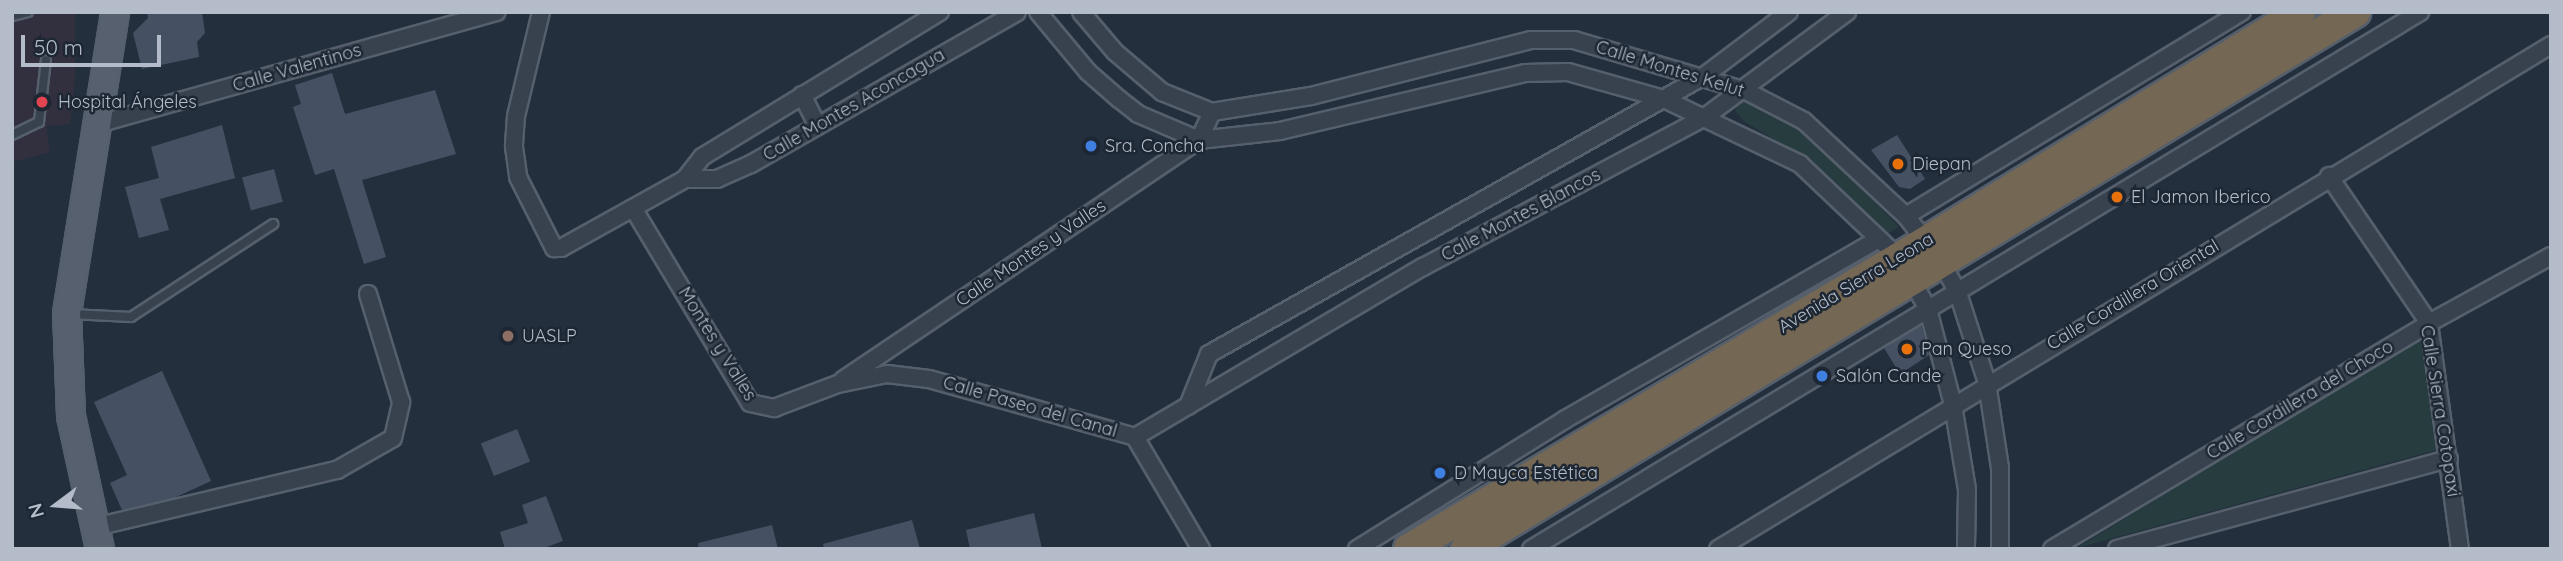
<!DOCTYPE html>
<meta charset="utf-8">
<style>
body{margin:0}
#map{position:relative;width:2563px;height:561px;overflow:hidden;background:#242f3e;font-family:Quicksand,sans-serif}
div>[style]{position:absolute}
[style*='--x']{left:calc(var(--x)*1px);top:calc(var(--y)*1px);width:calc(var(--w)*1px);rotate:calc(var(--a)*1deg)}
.medical>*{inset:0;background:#32303f}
.green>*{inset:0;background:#263c3f}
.building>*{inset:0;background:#455162;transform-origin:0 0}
.roads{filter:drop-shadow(2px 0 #565f6c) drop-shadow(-2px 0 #565f6c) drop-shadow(0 2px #565f6c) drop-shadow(0 -2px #565f6c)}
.lane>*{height:8px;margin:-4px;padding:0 4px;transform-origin:4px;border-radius:4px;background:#38414e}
.street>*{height:16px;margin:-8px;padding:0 8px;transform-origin:8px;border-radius:8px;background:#38414e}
.primary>*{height:26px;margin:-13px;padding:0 13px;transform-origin:13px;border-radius:13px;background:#56606e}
.highway>*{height:30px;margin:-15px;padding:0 15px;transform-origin:15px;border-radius:15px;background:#746855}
.dots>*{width:19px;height:19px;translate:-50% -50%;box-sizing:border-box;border:4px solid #1d2633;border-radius:50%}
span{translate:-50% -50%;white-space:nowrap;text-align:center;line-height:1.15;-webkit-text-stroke:5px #1d2633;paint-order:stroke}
.street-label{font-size:18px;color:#b4bcc9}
.poi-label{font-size:18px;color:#b4bcc9}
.left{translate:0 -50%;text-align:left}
.frame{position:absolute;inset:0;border:14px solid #b4bcc9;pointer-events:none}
.north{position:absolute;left:21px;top:470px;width:70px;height:70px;-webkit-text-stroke:5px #1d2633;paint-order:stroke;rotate:254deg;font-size:19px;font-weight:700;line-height:28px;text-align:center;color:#b4bcc9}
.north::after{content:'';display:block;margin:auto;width:24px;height:32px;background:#b4bcc9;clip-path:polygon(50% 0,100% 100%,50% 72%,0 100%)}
.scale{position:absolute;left:21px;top:35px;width:140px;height:32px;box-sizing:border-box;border:4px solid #b4bcc9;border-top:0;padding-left:9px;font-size:21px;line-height:24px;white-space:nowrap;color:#b4bcc9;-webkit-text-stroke:5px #1d2633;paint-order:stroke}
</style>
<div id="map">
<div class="medical">
<div style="clip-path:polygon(12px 12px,75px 12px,75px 79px,70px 124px,46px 126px,50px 152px,12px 162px)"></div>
</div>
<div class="green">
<div style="clip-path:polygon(1740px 99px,1753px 99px,1785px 119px,1837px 163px,1899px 227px,1882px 237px,1800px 155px,1745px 122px,1735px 111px)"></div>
<div style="clip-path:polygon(2424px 335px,2440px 449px,2077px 548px)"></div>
</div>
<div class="building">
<div style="clip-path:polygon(147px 12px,202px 12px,205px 33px,197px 42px,199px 57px,142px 69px,133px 33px,148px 18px)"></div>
<div style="clip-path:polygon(332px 73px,345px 114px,435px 90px,456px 154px,362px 180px,386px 257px,364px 264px,334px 169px,315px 175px,293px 107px,301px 104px,295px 85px)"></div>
<div style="clip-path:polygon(222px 125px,235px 178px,160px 199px,169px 230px,139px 238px,125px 187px,159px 178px,151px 147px)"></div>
<div style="clip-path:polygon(1897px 135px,1925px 179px,1910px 189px,1899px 187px,1871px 150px)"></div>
<div style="left:274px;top:169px;width:34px;height:33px;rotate:75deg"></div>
<div style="clip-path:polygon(1921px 325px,1929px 355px,1900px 374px,1884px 348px)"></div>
<div style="clip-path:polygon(162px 371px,211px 481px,174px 498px,122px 510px,110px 483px,127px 475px,94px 402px)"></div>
<div style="left:517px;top:429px;width:35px;height:39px;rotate:68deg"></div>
<div style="clip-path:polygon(546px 496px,563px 541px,541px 549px,505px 549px,500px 532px,528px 523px,522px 505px)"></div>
<div style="clip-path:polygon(1034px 513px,1042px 549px,970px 549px,966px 530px)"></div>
<div style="clip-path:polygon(912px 520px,920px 549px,824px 549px,823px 544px)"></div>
<div style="clip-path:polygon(772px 525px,778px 549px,699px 549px,698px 543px)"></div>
</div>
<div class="roads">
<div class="lane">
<div style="--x:12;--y:16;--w:16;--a:-14"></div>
<div style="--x:12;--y:135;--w:30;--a:-26"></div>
<div style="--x:39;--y:122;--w:62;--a:-83.6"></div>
<div style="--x:70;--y:314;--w:61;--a:2.8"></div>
<div style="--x:131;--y:317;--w:170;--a:-33.2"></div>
</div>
<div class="street">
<div style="--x:541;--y:12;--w:107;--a:103.5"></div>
<div style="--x:516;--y:116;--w:31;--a:94"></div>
<div style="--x:514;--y:147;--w:30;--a:82"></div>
<div style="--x:518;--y:177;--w:80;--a:63.1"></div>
<div style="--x:554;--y:248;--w:7;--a:0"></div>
<div style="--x:561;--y:248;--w:142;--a:-29.1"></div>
<div style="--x:685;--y:179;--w:28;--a:-52"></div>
<div style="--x:702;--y:157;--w:279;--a:-31.4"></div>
<div style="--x:1038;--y:12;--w:78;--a:50.2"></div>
<div style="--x:1088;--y:72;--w:41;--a:41.1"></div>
<div style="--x:1119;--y:99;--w:24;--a:38"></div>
<div style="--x:1138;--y:114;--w:66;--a:23.1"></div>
<div style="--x:1199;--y:140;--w:81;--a:-6.3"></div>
<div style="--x:1280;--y:131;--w:252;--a:-13.3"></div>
<div style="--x:1525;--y:73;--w:43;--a:-1.3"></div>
<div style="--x:1568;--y:72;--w:100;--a:15.7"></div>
<div style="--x:1664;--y:99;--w:151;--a:25.5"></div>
<div style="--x:1800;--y:164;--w:137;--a:43.5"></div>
<div style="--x:1899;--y:258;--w:59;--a:60.4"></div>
<div style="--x:1928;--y:309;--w:99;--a:75.4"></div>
<div style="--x:1953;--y:405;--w:86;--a:80.6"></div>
<div style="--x:1967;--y:490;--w:59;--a:91"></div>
<div style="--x:1081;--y:12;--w:52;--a:49.6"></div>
<div style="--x:1115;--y:52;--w:62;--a:40.4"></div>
<div style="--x:1162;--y:92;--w:54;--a:21.8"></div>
<div style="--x:1212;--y:112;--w:100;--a:-9.2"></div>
<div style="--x:1311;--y:96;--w:227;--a:-14.3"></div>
<div style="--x:1531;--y:40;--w:43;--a:0"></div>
<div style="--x:1574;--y:40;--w:179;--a:16.5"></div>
<div style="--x:1746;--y:91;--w:65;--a:27.3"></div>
<div style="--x:1804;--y:121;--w:139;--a:43"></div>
<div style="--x:1906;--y:216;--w:57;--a:52.1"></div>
<div style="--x:1941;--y:261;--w:36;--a:62"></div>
<div style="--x:1958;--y:293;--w:95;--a:72.1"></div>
<div style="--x:1987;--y:383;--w:86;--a:81.3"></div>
<div style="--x:2000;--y:468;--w:81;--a:90"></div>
<div style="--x:802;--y:95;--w:33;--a:63"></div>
<div style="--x:98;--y:124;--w:414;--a:-15.7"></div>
<div style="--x:2329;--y:176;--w:178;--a:55.8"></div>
<div style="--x:2429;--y:323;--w:228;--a:82.2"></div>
<div style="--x:685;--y:179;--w:32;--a:0"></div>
<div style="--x:717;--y:179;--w:37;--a:-24"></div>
<div style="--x:751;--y:164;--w:306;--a:-29.7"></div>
<div style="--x:633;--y:208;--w:227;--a:59"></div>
<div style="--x:750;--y:403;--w:25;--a:12"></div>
<div style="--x:774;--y:408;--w:68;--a:-20.6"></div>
<div style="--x:838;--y:384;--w:50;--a:-11.5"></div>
<div style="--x:887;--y:374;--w:42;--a:6.8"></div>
<div style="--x:929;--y:379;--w:214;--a:15.7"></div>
<div style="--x:1135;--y:437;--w:130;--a:59.5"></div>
<div style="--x:1906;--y:216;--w:393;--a:-31.3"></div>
<div style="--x:843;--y:380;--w:429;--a:-34"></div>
<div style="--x:1199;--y:140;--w:31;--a:-65"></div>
<div style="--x:1188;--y:406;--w:56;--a:-68"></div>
<div style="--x:1209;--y:354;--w:568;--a:-29.32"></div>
<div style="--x:1704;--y:76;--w:106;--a:-37"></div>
<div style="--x:1135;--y:437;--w:334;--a:-30.6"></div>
<div style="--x:1423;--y:267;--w:319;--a:-28"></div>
<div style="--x:1705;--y:117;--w:177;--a:-36.5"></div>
<div style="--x:95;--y:527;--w:249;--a:-13.3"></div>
<div style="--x:337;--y:470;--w:64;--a:-29.7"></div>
<div style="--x:393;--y:438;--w:37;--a:-77"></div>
<div style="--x:401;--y:402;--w:113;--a:-107"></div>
<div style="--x:1357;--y:549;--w:244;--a:-31.9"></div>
<div style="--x:1564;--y:420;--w:363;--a:-29.9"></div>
<div style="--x:1531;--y:549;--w:1039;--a:-31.13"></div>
<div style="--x:1718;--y:549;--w:974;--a:-31.18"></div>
<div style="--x:2052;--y:549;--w:440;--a:-30.9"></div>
<div style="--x:2429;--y:323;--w:139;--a:-28.8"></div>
<div style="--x:2117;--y:549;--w:344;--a:-15.2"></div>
</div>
<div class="primary">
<div style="--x:100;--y:549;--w:136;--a:-102.3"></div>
<div style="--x:71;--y:416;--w:103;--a:-92.2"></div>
<div style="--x:67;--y:313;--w:305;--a:-80.9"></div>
</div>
<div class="highway">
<div style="--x:1409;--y:549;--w:570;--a:-30.71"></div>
<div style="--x:1899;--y:258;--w:470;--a:-31.5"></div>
<div style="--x:1466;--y:549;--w:1039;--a:-31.13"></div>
</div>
</div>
<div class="dots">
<div style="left:42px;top:102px;background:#e0444e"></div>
<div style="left:1091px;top:146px;background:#3f7fe0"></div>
<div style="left:1898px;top:164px;background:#e8710a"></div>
<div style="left:2117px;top:197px;background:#e8710a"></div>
<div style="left:508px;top:336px;background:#8d6e63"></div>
<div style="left:1907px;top:349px;background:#e8710a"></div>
<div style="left:1822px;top:376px;background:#3f7fe0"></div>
<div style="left:1440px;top:473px;background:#3f7fe0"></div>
</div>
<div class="street-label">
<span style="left:297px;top:68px;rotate:-16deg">Calle Valentinos</span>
<span style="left:1670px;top:69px;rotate:17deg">Calle Montes Kelut</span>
<span style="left:854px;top:105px;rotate:-30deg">Calle Montes Aconcagua</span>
<span style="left:1521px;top:215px;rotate:-28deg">Calle Montes Blancos</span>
<span style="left:1031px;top:253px;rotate:-34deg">Calle Montes y Valles</span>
<span style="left:1856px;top:283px;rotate:-31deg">Avenida Sierra Leona</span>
<span style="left:2133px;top:295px;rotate:-31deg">Calle Cordillera Oriental</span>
<span style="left:717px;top:344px;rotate:58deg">Montes y Valles</span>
<span style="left:2300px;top:400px;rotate:-31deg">Calle Cordillera del Choco</span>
<span style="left:1030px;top:407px;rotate:16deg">Calle Paseo del Canal</span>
<span style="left:2440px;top:411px;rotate:81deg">Calle Sierra Cotopaxi</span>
</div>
<div class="poi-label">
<span class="left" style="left:58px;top:102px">Hospital Ángeles</span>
<span class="left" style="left:1105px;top:146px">Sra. Concha</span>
<span class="left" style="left:1912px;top:164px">Diepan</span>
<span class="left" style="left:2131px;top:197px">El Jamon Iberico</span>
<span class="left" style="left:522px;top:336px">UASLP</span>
<span class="left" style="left:1921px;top:349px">Pan Queso</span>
<span class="left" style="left:1836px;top:376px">Salón Cande</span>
<span class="left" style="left:1454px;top:473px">D Mayca Estética</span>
</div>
<div class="frame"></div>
<div class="north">N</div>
<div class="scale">50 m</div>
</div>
